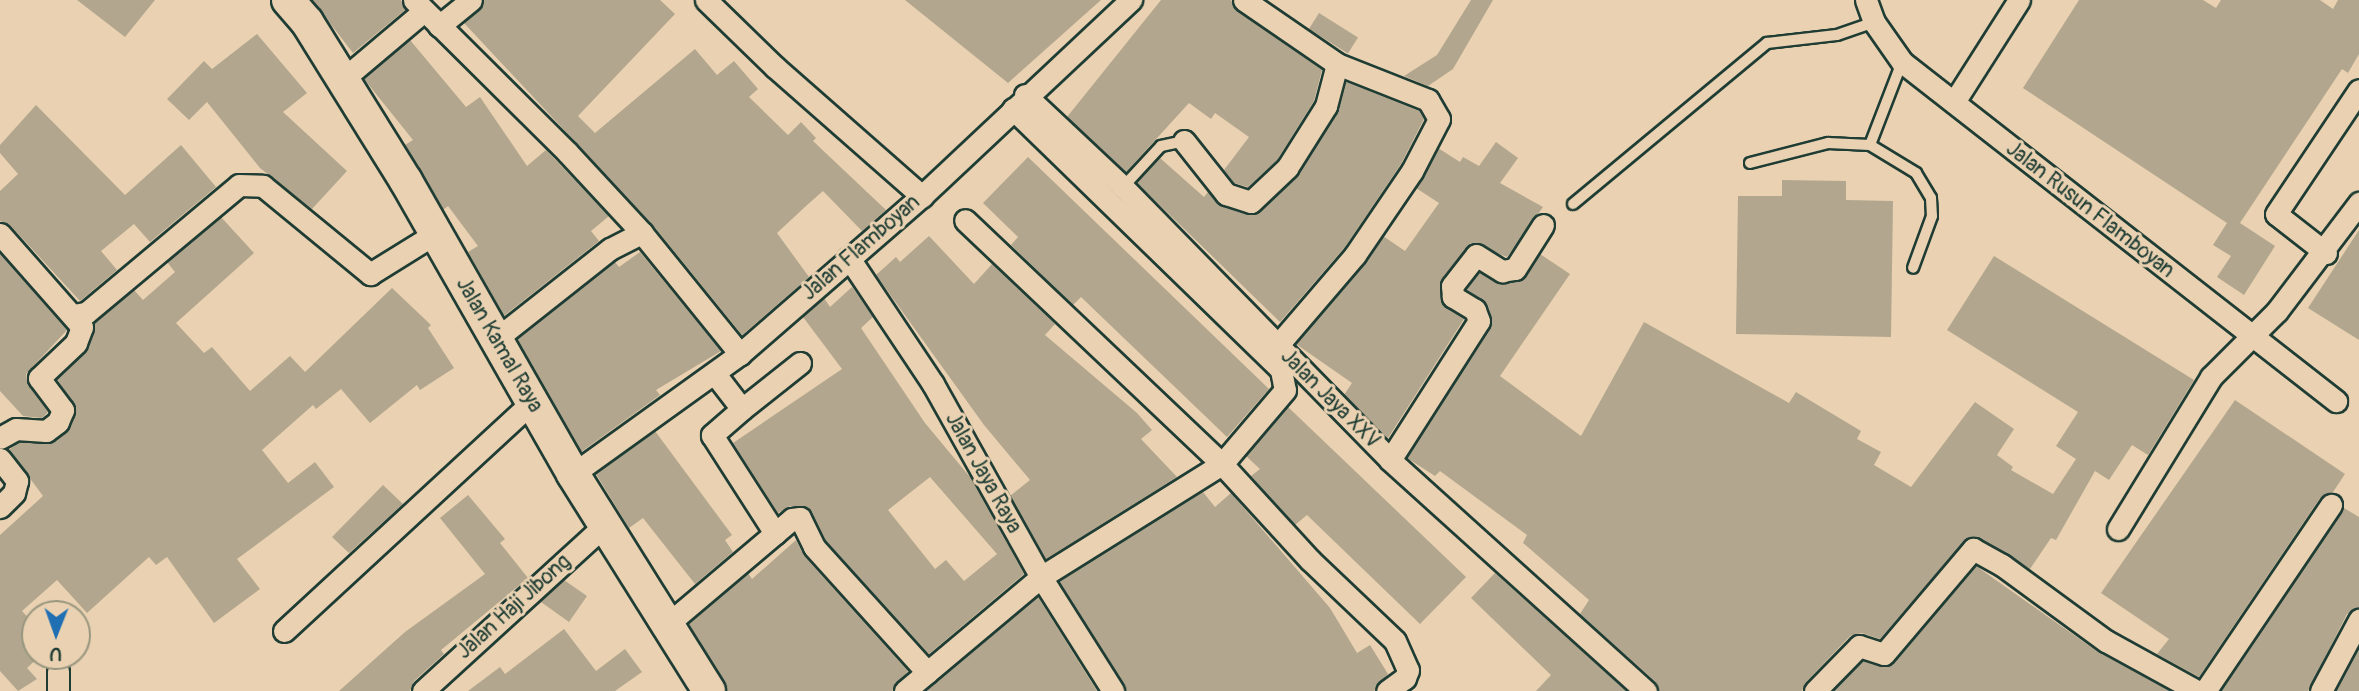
<!DOCTYPE html>
<style>
body{margin:0}
#map{position:relative;width:2359px;height:691px;overflow:hidden;background:#e9d1b1;font-family:Pangolin,sans-serif}
div>[style]{position:absolute}
[style*='--x']{left:calc(var(--x)*1px);top:calc(var(--y)*1px);width:calc(var(--w)*1px);rotate:calc(var(--a)*1deg)}
.building>*{inset:0;background:#b2a78e;transform-origin:0 0}
.roads{filter:drop-shadow(2px 0 #1f3d34) drop-shadow(-2px 0 #1f3d34) drop-shadow(0 2px #1f3d34) drop-shadow(0 -2px #1f3d34)}
.service>*{height:10px;margin:-5px;padding:0 5px;transform-origin:5px;border-radius:5px;background:#e9d1b1}
.minor>*{height:21px;margin:-10.5px;padding:0 10.5px;transform-origin:10.5px;border-radius:10.5px;background:#e9d1b1}
.secondary>*{height:32px;margin:-16px;padding:0 16px;transform-origin:16px;border-radius:16px;background:#e9d1b1}
span{translate:-50% -50%;white-space:nowrap;text-align:center;line-height:1.15;-webkit-text-stroke:6px #e9d1b1;paint-order:stroke}
.street-label{font-size:21px;color:#1f3d34}
.north{position:absolute;left:21px;top:600px;width:70px;height:70px;box-sizing:border-box;background:#e9d1b1;border:2px solid #98967f;border-radius:50%;rotate:181deg;font-size:19px;font-weight:700;line-height:28px;text-align:center;color:#1f3d34}
.north::after{content:'';display:block;margin:auto;width:24px;height:32px;background:#1f6fb2;clip-path:polygon(50% 0,100% 100%,50% 72%,0 100%)}
</style>
<div id="map">
<div class="building">
<div style="clip-path:polygon(77px 0,155px 0,125px 37px)"></div>
<div style="clip-path:polygon(312px 0,401px 0,405px 10px,353px 53px)"></div>
<div style="clip-path:polygon(484px 0,660px 0,675px 14px,578px 116px,595px 133px,695px 49px,717px 75px,734px 61px,758px 89px,749px 97px,788px 135px,801px 122px,816px 138px,813px 141px,886px 210px,862px 231px,823px 191px,806px 206px,777px 233px,809px 277px,742px 335px,652px 224px,464px 23px)"></div>
<div style="clip-path:polygon(905px 0,1101px 0,1008px 83px)"></div>
<div style="clip-path:polygon(1161px 0,1231px 0,1237px 11px,1322px 70px,1314px 101px,1277px 160px,1248px 187px,1234px 183px,1224px 170px,1249px 137px,1215px 113px,1211px 119px,1189px 103px,1126px 172px,1067px 117px)"></div>
<div style="clip-path:polygon(1471px 0,1493px 0,1453px 69px,1428px 86px,1404px 76px,1437px 55px)"></div>
<div style="clip-path:polygon(2079px 0,2203px 0,2216px 8px,2221px 0,2320px 0,2333px 9px,2338px 0,2359px 0,2359px 54px,2348px 73px,2342px 69px,2240px 223px,2275px 246px,2244px 295px,2217px 277px,2231px 256px,2213px 245px,2227px 223px,2023px 88px)"></div>
<div style="left:1319px;top:13px;width:46px;height:19px;rotate:32deg"></div>
<div style="clip-path:polygon(257px 34px,307px 93px,283px 112px,347px 171px,312px 209px,260px 168px,207px 102px,189px 120px,167px 99px,204px 61px,212px 69px)"></div>
<div style="clip-path:polygon(410px 40px,466px 107px,480px 97px,527px 166px,546px 150px,609px 216px,591px 231px,599px 241px,504px 316px,468px 252px,478px 246px,448px 206px,443px 210px,405px 145px,413px 140px,364px 79px)"></div>
<div style="clip-path:polygon(1346px 82px,1419px 111px,1424px 119px,1401px 164px,1345px 247px,1280px 322px,1137px 183px,1160px 158px,1204px 197px,1208px 192px,1221px 206px,1255px 215px,1298px 175px,1337px 113px)"></div>
<div style="clip-path:polygon(36px 105px,125px 195px,181px 145px,216px 187px,150px 242px,134px 224px,101px 251px,117px 270px,80px 301px,10px 225px,0 221px,0 191px,18px 174px,0 153px,0 145px)"></div>
<div style="clip-path:polygon(1496px 142px,1518px 158px,1500px 183px,1543px 207px,1507px 257px,1471px 243px,1442px 278px,1442px 303px,1464px 319px,1388px 438px,1344px 395px,1352px 383px,1296px 344px,1383px 236px,1405px 251px,1439px 203px,1416px 188px,1438px 148px,1460px 162px,1463px 157px,1479px 166px)"></div>
<div style="clip-path:polygon(1028px 157px,1269px 389px,1227px 437px,1081px 297px,1073px 305px,1011px 245px,1018px 237px,983px 203px)"></div>
<div style="clip-path:polygon(1782px 180px,1846px 181px,1846px 200px,1893px 201px,1891px 337px,1736px 334px,1738px 196px,1782px 196px)"></div>
<div style="clip-path:polygon(221px 217px,254px 253px,176px 323px,204px 353px,212px 347px,250px 391px,290px 356px,305px 372px,392px 288px,431px 325px,428px 328px,454px 368px,420px 390px,417px 385px,370px 423px,341px 389px,316px 409px,313px 405px,262px 450px,288px 483px,315px 462px,334px 487px,237px 559px,260px 589px,214px 623px,167px 557px,156px 565px,149px 557px,87px 613px,57px 580px,22px 611px,35px 625px,35px 656px,40px 656px,27px 668px,37px 679px,18px 691px,0 671px,0 535px,43px 496px,9px 450px,19px 442px,53px 442px,66px 432px,76px 408px,57px 379px,85px 352px,94px 323px,134px 290px,143px 300px,175px 272px,167px 262px)"></div>
<div style="clip-path:polygon(2359px 230px,2359px 340px,2308px 308px)"></div>
<div style="clip-path:polygon(929px 236px,974px 284px,992px 264px,1055px 324px,1045px 335px,1137px 413px,1152px 430px,1141px 439px,1177px 477px,1046px 559px,1010px 496px,1030px 480px,984px 425px,876px 275px,896px 257px,900px 262px)"></div>
<div style="clip-path:polygon(640px 252px,721px 351px,656px 390px,660px 395px,581px 452px,517px 339px,615px 262px,619px 267px)"></div>
<div style="clip-path:polygon(0 254px,67px 330px,26px 374px,28px 385px,48px 412px,42px 418px,23px 416px,0 391px)"></div>
<div style="clip-path:polygon(1540px 254px,1570px 274px,1500px 376px,1581px 436px,1644px 322px,1789px 403px,1796px 392px,1861px 431px,1857px 439px,1881px 452px,1874px 465px,1911px 487px,1975px 402px,2014px 429px,1997px 455px,2013px 467px,2011px 470px,2053px 494px,2076px 459px,2056px 446px,2078px 412px,1947px 330px,1994px 256px,2194px 380px,2148px 455px,2132px 445px,2109px 480px,2095px 471px,2056px 540px,2051px 538px,2030px 569px,1979px 538px,1968px 537px,1880px 639px,1862px 633px,1850px 636px,1806px 682px,1802px 691px,1659px 691px,1655px 681px,1580px 614px,1589px 600px,1523px 543px,1527px 535px,1440px 471px,1435px 476px,1407px 458px,1492px 323px,1487px 305px,1466px 289px,1479px 272px,1503px 284px,1522px 280px)"></div>
<div style="clip-path:polygon(evenodd,852px 287px,873px 317px,861px 328px,925px 423px,970px 477px,1024px 574px,929px 654px,825px 540px,807px 507px,790px 506px,778px 513px,733px 443px,842px 369px,803px 317px,824px 298px,830px 307px,852px 287px,930px 477px,997px 554px,964px 581px,946px 560px,935px 569px,888px 510px,930px 477px)"></div>
<div style="clip-path:polygon(2235px 400px,2345px 474px,2333px 492px,2320px 498px,2199px 677px,2157px 654px,2169px 639px,2101px 593px)"></div>
<div style="clip-path:polygon(1288px 407px,1466px 577px,1420px 624px,1307px 515px,1295px 525px,1251px 476px,1260px 469px,1246px 456px)"></div>
<div style="clip-path:polygon(655px 431px,732px 535px,725px 540px,733px 552px,695px 584px,643px 518px,629px 528px,596px 474px)"></div>
<div style="clip-path:polygon(383px 485px,403px 504px,349px 553px,332px 537px)"></div>
<div style="clip-path:polygon(1203px 492px,1215px 507px,1231px 493px,1330px 608px,1357px 653px,1370px 645px,1388px 674px,1374px 691px,1126px 691px,1059px 581px)"></div>
<div style="clip-path:polygon(468px 495px,505px 539px,500px 543px,528px 578px,441px 650px,444px 654px,414px 681px,410px 691px,339px 691px,405px 632px,485px 574px,440px 518px)"></div>
<div style="clip-path:polygon(2344px 508px,2359px 517px,2359px 607px,2347px 614px,2308px 691px,2221px 691px)"></div>
<div style="clip-path:polygon(796px 540px,804px 556px,908px 671px,892px 691px,727px 691px,689px 624px,748px 573px,752px 579px)"></div>
<div style="clip-path:polygon(1976px 566px,2098px 652px,2170px 691px,1833px 691px,1863px 661px,1881px 667px,1893px 663px)"></div>
<div style="clip-path:polygon(1495px 573px,1626px 691px,1536px 691px,1551px 675px,1471px 598px)"></div>
<div style="clip-path:polygon(564px 580px,587px 596px,569px 622px,541px 602px)"></div>
<div style="clip-path:polygon(1038px 597px,1097px 691px,925px 691px)"></div>
<div style="clip-path:polygon(564px 629px,596px 671px,625px 649px,642px 672px,615px 691px,468px 691px,500px 667px,505px 674px)"></div>
<div style="clip-path:polygon(2359px 648px,2359px 691px,2336px 691px)"></div>
</div>
<div class="roads">
<div class="service">
<div style="--x:1902;--y:62;--w:89;--a:111.1"></div>
<div style="--x:1870;--y:145;--w:54;--a:31.3"></div>
<div style="--x:1916;--y:173;--w:29;--a:59"></div>
<div style="--x:1931;--y:198;--w:18;--a:87"></div>
<div style="--x:1932;--y:216;--w:55;--a:110.1"></div>
<div style="--x:1750;--y:163;--w:81;--a:-14.4"></div>
<div style="--x:1828;--y:143;--w:42;--a:2.7"></div>
<div style="--x:1123;--y:187;--w:56;--a:-47.2"></div>
<div style="--x:1161;--y:146;--w:24;--a:-12"></div>
<div style="--x:1573;--y:204;--w:252;--a:-39.7"></div>
<div style="--x:1767;--y:43;--w:70;--a:-6.5"></div>
<div style="--x:1837;--y:35;--w:39;--a:-19"></div>
</div>
<div class="minor">
<div style="--x:414;--y:0;--w:217;--a:44.8"></div>
<div style="--x:568;--y:153;--w:109;--a:47.2"></div>
<div style="--x:642;--y:233;--w:156;--a:51"></div>
<div style="--x:706;--y:0;--w:96;--a:44.2"></div>
<div style="--x:775;--y:67;--w:196;--a:41.3"></div>
<div style="--x:1244;--y:0;--w:113;--a:34.5"></div>
<div style="--x:1337;--y:64;--w:98;--a:21.6"></div>
<div style="--x:1428;--y:100;--w:22;--a:60"></div>
<div style="--x:1439;--y:119;--w:59;--a:117.4"></div>
<div style="--x:1412;--y:171;--w:102;--a:124.2"></div>
<div style="--x:1355;--y:255;--w:120;--a:130.6"></div>
<div style="--x:1866;--y:0;--w:23;--a:70"></div>
<div style="--x:1874;--y:22;--w:49;--a:55"></div>
<div style="--x:1902;--y:62;--w:551;--a:37.99"></div>
<div style="--x:439;--y:26;--w:41;--a:-39.1"></div>
<div style="--x:342;--y:80;--w:107;--a:-40.1"></div>
<div style="--x:1025;--y:95;--w:134;--a:43.2"></div>
<div style="--x:1123;--y:187;--w:382;--a:45.6"></div>
<div style="--x:1390;--y:460;--w:345;--a:42.1"></div>
<div style="--x:1954;--y:102;--w:121;--a:-57.5"></div>
<div style="--x:1013;--y:109;--w:374;--a:44.2"></div>
<div style="--x:1281;--y:370;--w:20;--a:79"></div>
<div style="--x:1285;--y:390;--w:97;--a:130.4"></div>
<div style="--x:1222;--y:464;--w:130;--a:47.5"></div>
<div style="--x:1310;--y:560;--w:117;--a:43.6"></div>
<div style="--x:1395;--y:641;--w:32;--a:66"></div>
<div style="--x:1408;--y:670;--w:9;--a:111"></div>
<div style="--x:1405;--y:678;--w:22;--a:144"></div>
<div style="--x:1184;--y:141;--w:68;--a:51.6"></div>
<div style="--x:1226;--y:194;--w:26;--a:18"></div>
<div style="--x:1251;--y:202;--w:50;--a:-43.4"></div>
<div style="--x:1287;--y:168;--w:73;--a:-57.8"></div>
<div style="--x:1326;--y:106;--w:43;--a:-75.3"></div>
<div style="--x:0;--y:234;--w:124;--a:48.6"></div>
<div style="--x:82;--y:327;--w:17;--a:111"></div>
<div style="--x:76;--y:343;--w:51;--a:136.6"></div>
<div style="--x:39;--y:378;--w:40;--a:53"></div>
<div style="--x:63;--y:410;--w:13;--a:113"></div>
<div style="--x:58;--y:422;--w:15;--a:143"></div>
<div style="--x:46;--y:431;--w:30;--a:-176"></div>
<div style="--x:16;--y:429;--w:18;--a:151"></div>
<div style="--x:2326;--y:253;--w:63;--a:-142"></div>
<div style="--x:2276;--y:214;--w:149;--a:-56.2"></div>
<div style="--x:849;--y:258;--w:151;--a:56.3"></div>
<div style="--x:933;--y:384;--w:221;--a:60.8"></div>
<div style="--x:1041;--y:577;--w:135;--a:57.7"></div>
<div style="--x:73;--y:315;--w:13;--a:-9"></div>
<div style="--x:86;--y:313;--w:199;--a:-39.9"></div>
<div style="--x:239;--y:185;--w:24;--a:2"></div>
<div style="--x:263;--y:186;--w:139;--a:39.4"></div>
<div style="--x:370;--y:274;--w:78;--a:-31.8"></div>
<div style="--x:496;--y:339;--w:145;--a:-38.3"></div>
<div style="--x:610;--y:249;--w:36;--a:-27"></div>
<div style="--x:715;--y:374;--w:44;--a:52.4"></div>
<div style="--x:742;--y:409;--w:40;--a:139"></div>
<div style="--x:712;--y:435;--w:117;--a:57.3"></div>
<div style="--x:742;--y:409;--w:74;--a:-38.4"></div>
<div style="--x:0;--y:459;--w:28;--a:52"></div>
<div style="--x:17;--y:481;--w:12;--a:104"></div>
<div style="--x:14;--y:493;--w:20;--a:135"></div>
<div style="--x:1390;--y:460;--w:165;--a:-57.4"></div>
<div style="--x:1479;--y:321;--w:12;--a:-110"></div>
<div style="--x:1475;--y:310;--w:26;--a:-149"></div>
<div style="--x:1453;--y:297;--w:11;--a:-95"></div>
<div style="--x:1452;--y:286;--w:39;--a:-52"></div>
<div style="--x:1476;--y:255;--w:31;--a:32"></div>
<div style="--x:1502;--y:271;--w:13;--a:-9"></div>
<div style="--x:1515;--y:269;--w:52;--a:-57.5"></div>
<div style="--x:573;--y:474;--w:206;--a:-35.7"></div>
<div style="--x:740;--y:354;--w:241;--a:-41"></div>
<div style="--x:922;--y:196;--w:287;--a:-43.2"></div>
<div style="--x:2118;--y:529;--w:178;--a:-58.5"></div>
<div style="--x:2211;--y:377;--w:93;--a:-45"></div>
<div style="--x:2277;--y:311;--w:136;--a:-52.8"></div>
<div style="--x:669;--y:623;--w:161;--a:-40.2"></div>
<div style="--x:792;--y:519;--w:8;--a:-7"></div>
<div style="--x:800;--y:518;--w:32;--a:64"></div>
<div style="--x:814;--y:547;--w:169;--a:47.9"></div>
<div style="--x:284;--y:631;--w:338;--a:-42.7"></div>
<div style="--x:58;--y:671;--w:20;--a:90"></div>
<div style="--x:423;--y:691;--w:248;--a:-42.4"></div>
<div style="--x:905;--y:691;--w:177;--a:-40"></div>
<div style="--x:1041;--y:577;--w:213;--a:-32"></div>
<div style="--x:1222;--y:464;--w:354;--a:-136.5"></div>
<div style="--x:1815;--y:691;--w:63;--a:-45.6"></div>
<div style="--x:1859;--y:646;--w:26;--a:18"></div>
<div style="--x:1884;--y:654;--w:138;--a:-49.7"></div>
<div style="--x:1973;--y:549;--w:33;--a:29"></div>
<div style="--x:2002;--y:565;--w:129;--a:36.2"></div>
<div style="--x:2106;--y:641;--w:104;--a:28.8"></div>
<div style="--x:2205;--y:691;--w:225;--a:-55.9"></div>
<div style="--x:2321;--y:691;--w:81;--a:-61.8"></div>
</div>
<div class="secondary">
<div style="--x:288;--y:0;--w:29;--a:49"></div>
<div style="--x:307;--y:22;--w:187;--a:58.1"></div>
<div style="--x:406;--y:181;--w:337;--a:60.3"></div>
<div style="--x:573;--y:474;--w:256;--a:57.9"></div>
</div>
</div>
<div class="street-label">
<span style="left:2090px;top:210px;rotate:38deg">Jalan Rusun Flamboyan</span>
<span style="left:861px;top:248px;rotate:-41deg">Jalan Flamboyan</span>
<span style="left:499px;top:345px;rotate:60deg">Jalan Kamal Raya</span>
<span style="left:1330px;top:399px;rotate:45deg">Jalan Jaya XXV</span>
<span style="left:983px;top:473px;rotate:61deg">Jalan Jaya Raya</span>
<span style="left:514px;top:607px;rotate:-42deg">Jalan Haji Jibong</span>
</div>
<div class="north">U</div>
</div>
